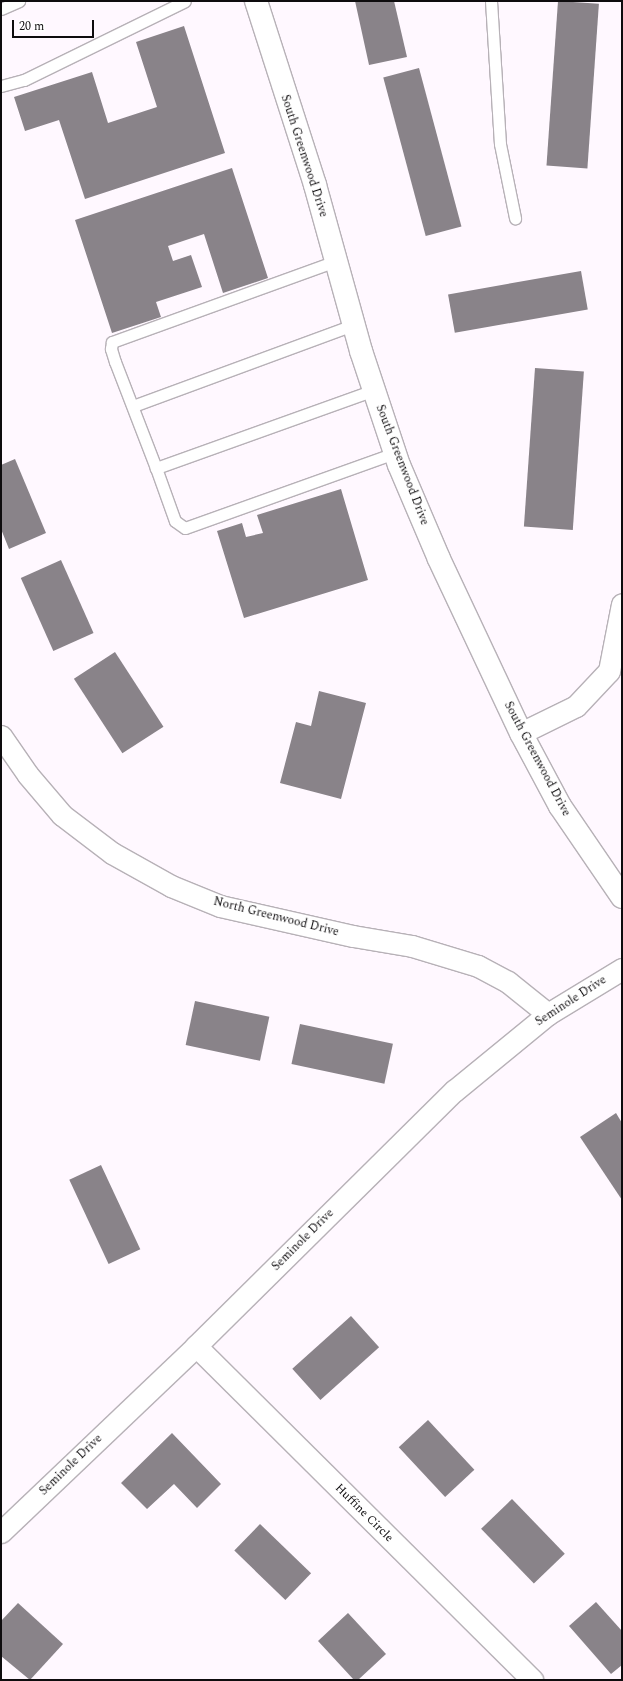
<!DOCTYPE html>
<style>
body{margin:0}
#map{position:relative;width:623px;height:1681px;overflow:hidden;background:#fff8ff;font-family:Spectral,serif}
div>[style]{position:absolute}
[style*='--x']{left:calc(var(--x)*1px);top:calc(var(--y)*1px);width:calc(var(--w)*1px);rotate:calc(var(--a)*1deg)}
.building>*{inset:0;background:#898389;transform-origin:0 0}
.roads{filter:drop-shadow(1px 0 #b7b1b7) drop-shadow(-1px 0 #b7b1b7) drop-shadow(0 1px #b7b1b7) drop-shadow(0 -1px #b7b1b7)}
.service>*{height:11px;margin:-5.5px;padding:0 5.5px;transform-origin:5.5px;border-radius:5.5px;background:#fff}
.minor>*{height:21px;margin:-10.5px;padding:0 10.5px;transform-origin:10.5px;border-radius:10.5px;background:#fff}
.tertiary>*{height:22px;margin:-11px;padding:0 11px;transform-origin:11px;border-radius:11px;background:#fff}
span{translate:-50% -50%;white-space:nowrap;text-align:center;line-height:1.15;-webkit-text-stroke:3px #fff;paint-order:stroke}
.street-label{font-size:12px;color:#0e0c0e}
.frame{position:absolute;inset:0;border:2px solid #0e0c0e;pointer-events:none}
.scale{position:absolute;left:12px;top:20px;width:82px;height:18px;box-sizing:border-box;border:2px solid #0e0c0e;border-top:0;padding-left:5px;font-size:12px;line-height:14px;white-space:nowrap;color:#0e0c0e;-webkit-text-stroke:3px #fff;paint-order:stroke}
</style>
<div id="map">
<div class="building">
<div style="clip-path:polygon(355px 1px,394px 1px,407px 57px,369px 65px)"></div>
<div style="left:558px;top:1px;width:41px;height:165px;rotate:4deg"></div>
<div style="clip-path:polygon(184px 26px,225px 153px,85px 199px,59px 120px,25px 131px,14px 97px,92px 72px,108px 123px,157px 107px,136px 42px)"></div>
<div style="left:419px;top:68px;width:164px;height:37px;rotate:75deg"></div>
<div style="clip-path:polygon(232px 168px,268px 278px,223px 293px,204px 234px,168px 246px,173px 261px,191px 255px,202px 287px,156px 302px,161px 317px,112px 333px,75px 220px)"></div>
<div style="left:581px;top:271px;width:39px;height:135px;rotate:80deg"></div>
<div style="left:535px;top:368px;width:49px;height:159px;rotate:4deg"></div>
<div style="clip-path:polygon(15px 459px,46px 533px,9px 549px,1px 529px,1px 465px)"></div>
<div style="clip-path:polygon(341px 489px,368px 580px,244px 618px,217px 531px,242px 523px,246px 537px,263px 533px,257px 515px)"></div>
<div style="left:61px;top:560px;width:80px;height:44px;rotate:66deg"></div>
<div style="left:115px;top:652px;width:89px;height:49px;rotate:57deg"></div>
<div style="clip-path:polygon(319px 691px,366px 703px,341px 799px,280px 783px,296px 722px,311px 726px)"></div>
<div style="left:195px;top:1001px;width:76px;height:45px;rotate:12deg"></div>
<div style="left:300px;top:1024px;width:95px;height:41px;rotate:12deg"></div>
<div style="clip-path:polygon(616px 1113px,622px 1123px,622px 1200px,580px 1137px)"></div>
<div style="left:101px;top:1165px;width:93px;height:35px;rotate:65deg"></div>
<div style="left:351px;top:1316px;width:42px;height:79px;rotate:48deg"></div>
<div style="left:428px;top:1420px;width:68px;height:40px;rotate:47deg"></div>
<div style="clip-path:polygon(172px 1433px,221px 1484px,197px 1508px,174px 1484px,147px 1509px,121px 1483px)"></div>
<div style="left:512px;top:1499px;width:76px;height:43px;rotate:46deg"></div>
<div style="left:260px;top:1524px;width:71px;height:37px;rotate:44deg"></div>
<div style="clip-path:polygon(596px 1602px,622px 1631px,622px 1665px,611px 1674px,569px 1626px)"></div>
<div style="clip-path:polygon(18px 1603px,63px 1644px,30px 1680px,1px 1656px,1px 1621px)"></div>
<div style="clip-path:polygon(348px 1613px,386px 1654px,358px 1680px,354px 1680px,318px 1641px)"></div>
</div>
<div class="roads">
<div class="service">
<div style="--x:491;--y:1;--w:143;--a:86.4"></div>
<div style="--x:500;--y:144;--w:76;--a:78.5"></div>
<div style="--x:1;--y:9;--w:20;--a:-24"></div>
<div style="--x:1;--y:86;--w:24;--a:-15"></div>
<div style="--x:24;--y:80;--w:179;--a:-26.1"></div>
<div style="--x:374;--y:390;--w:232;--a:160.3"></div>
<div style="--x:156;--y:468;--w:56;--a:70.3"></div>
<div style="--x:175;--y:521;--w:12;--a:35"></div>
<div style="--x:185;--y:528;--w:223;--a:-19.7"></div>
<div style="--x:133;--y:406;--w:234;--a:-20.2"></div>
<div style="--x:156;--y:468;--w:114;--a:-111.1"></div>
<div style="--x:115;--y:362;--w:14;--a:-107"></div>
<div style="--x:111;--y:349;--w:7;--a:-82"></div>
<div style="--x:112;--y:342;--w:238;--a:-19.9"></div>
</div>
<div class="minor">
<div style="--x:521;--y:733;--w:61;--a:-26.1"></div>
<div style="--x:576;--y:706;--w:48;--a:-46.7"></div>
<div style="--x:609;--y:671;--w:68;--a:-79"></div>
<div style="--x:1;--y:736;--w:47;--a:55.3"></div>
<div style="--x:28;--y:775;--w:52;--a:49.6"></div>
<div style="--x:62;--y:815;--w:63;--a:37.2"></div>
<div style="--x:112;--y:853;--w:68;--a:29.2"></div>
<div style="--x:171;--y:886;--w:53;--a:22.2"></div>
<div style="--x:220;--y:906;--w:136;--a:12.7"></div>
<div style="--x:353;--y:936;--w:60;--a:9.6"></div>
<div style="--x:412;--y:946;--w:69;--a:16.9"></div>
<div style="--x:478;--y:966;--w:34;--a:28"></div>
<div style="--x:508;--y:982;--w:51;--a:38.7"></div>
<div style="--x:196;--y:1346;--w:474;--a:44.8"></div>
<div style="--x:1;--y:1532;--w:269;--a:-43.6"></div>
<div style="--x:196;--y:1346;--w:363;--a:-44.7"></div>
<div style="--x:454;--y:1091;--w:122;--a:-39.3"></div>
<div style="--x:548;--y:1014;--w:87;--a:-31.3"></div>
</div>
<div class="tertiary">
<div style="--x:256;--y:1;--w:193;--a:72.2"></div>
<div style="--x:315;--y:185;--w:172;--a:74.5"></div>
<div style="--x:361;--y:351;--w:120;--a:71.6"></div>
<div style="--x:399;--y:465;--w:102;--a:66.9"></div>
<div style="--x:439;--y:559;--w:192;--a:64.8"></div>
<div style="--x:521;--y:733;--w:83;--a:61.9"></div>
<div style="--x:560;--y:806;--w:110;--a:55.7"></div>
</div>
</div>
<div class="street-label">
<span style="left:304px;top:156px;rotate:72deg">South Greenwood Drive</span>
<span style="left:402px;top:465px;rotate:69deg">South Greenwood Drive</span>
<span style="left:537px;top:759px;rotate:62deg">South Greenwood Drive</span>
<span style="left:276px;top:917px;rotate:14deg">North Greenwood Drive</span>
<span style="left:571px;top:1001px;rotate:-33deg">Seminole Drive</span>
<span style="left:303px;top:1240px;rotate:-45deg">Seminole Drive</span>
<span style="left:71px;top:1465px;rotate:-44deg">Seminole Drive</span>
<span style="left:364px;top:1513px;rotate:45deg">Huffine Circle</span>
</div>
<div class="frame"></div>
<div class="scale">20 m</div>
</div>
